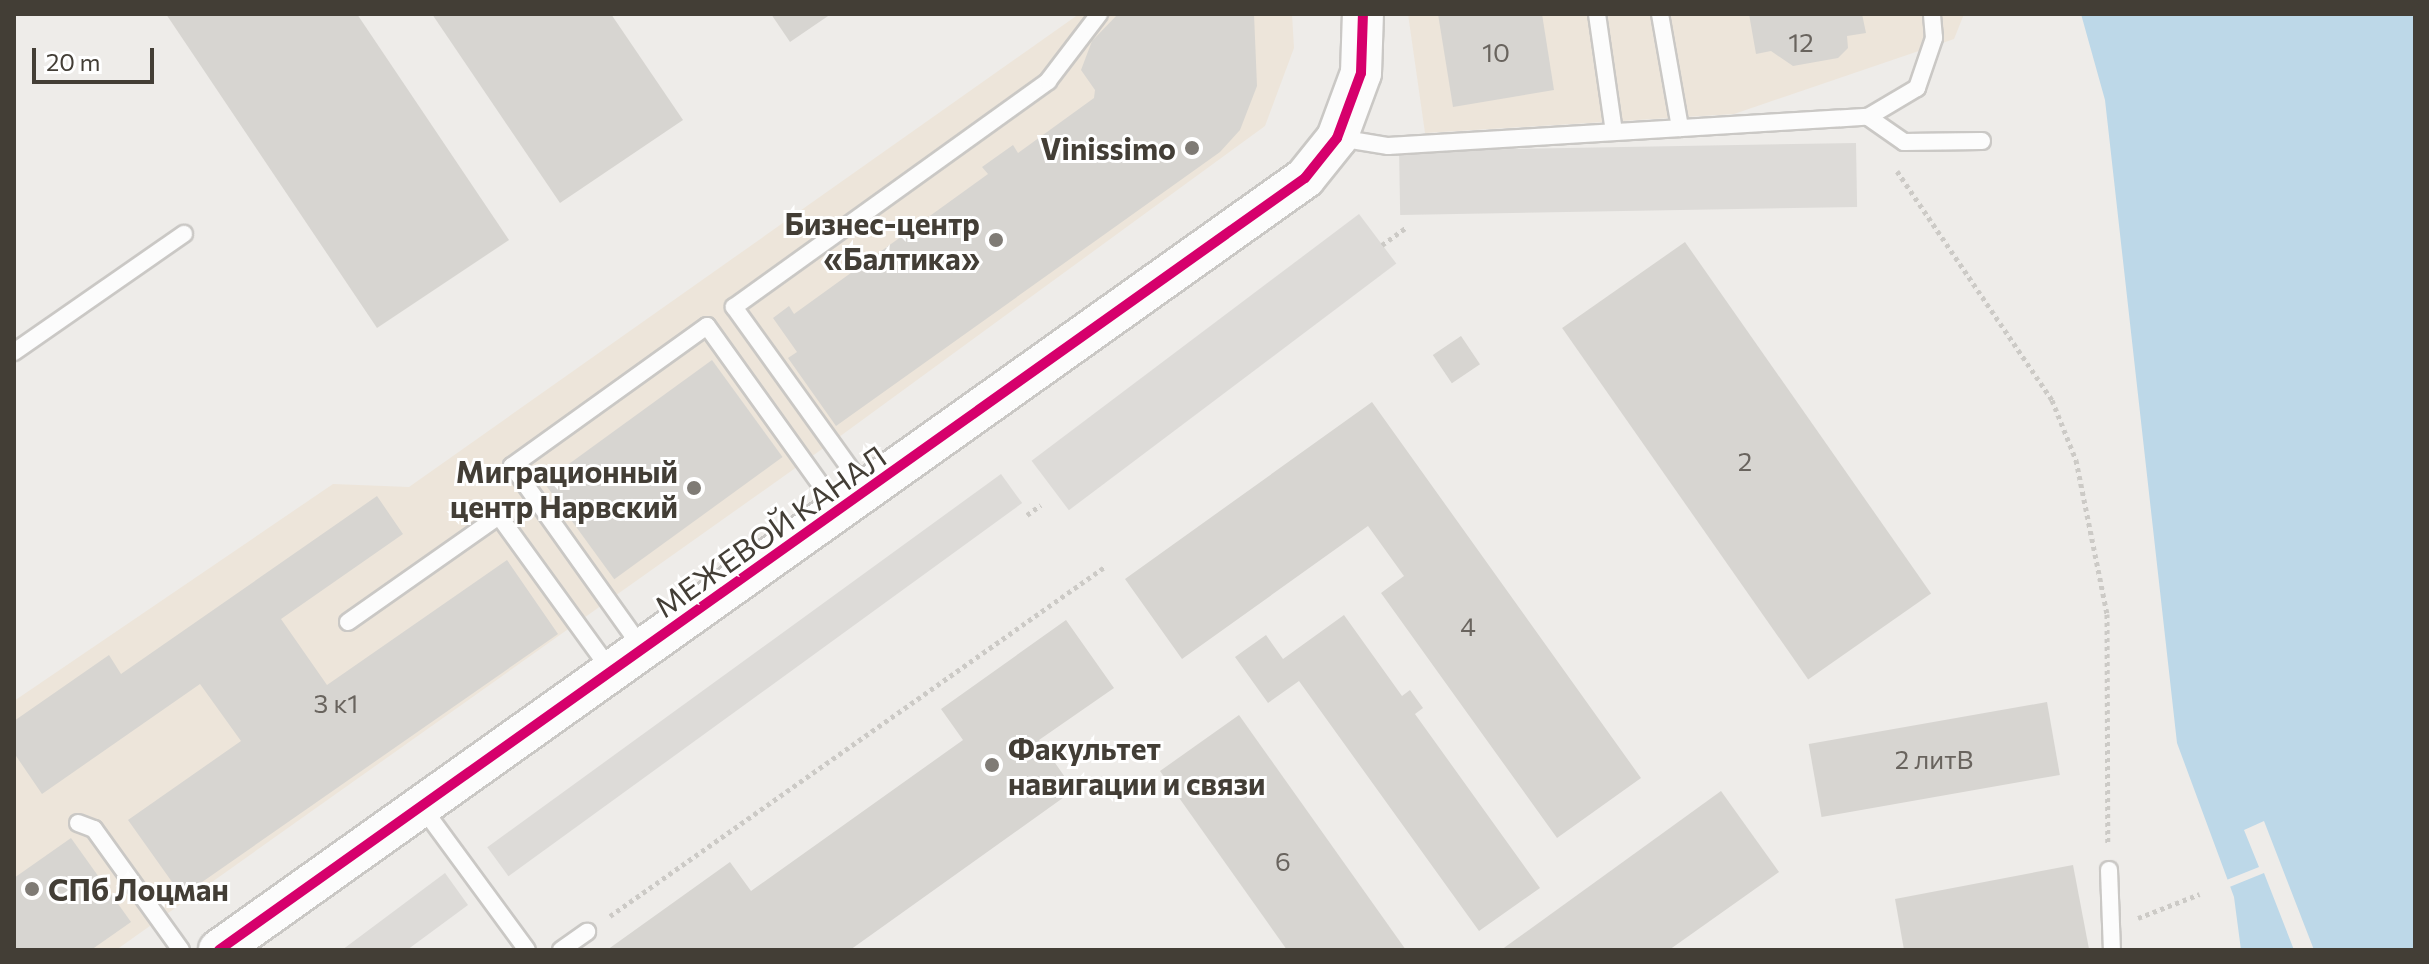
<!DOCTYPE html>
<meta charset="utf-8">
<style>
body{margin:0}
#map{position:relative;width:2429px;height:964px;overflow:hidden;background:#eeece9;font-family:Commissioner,sans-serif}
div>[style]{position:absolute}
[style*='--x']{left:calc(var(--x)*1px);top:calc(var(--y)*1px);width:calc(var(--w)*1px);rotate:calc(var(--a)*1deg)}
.commercial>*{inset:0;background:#ede5da}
.parking>*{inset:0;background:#dddbd8;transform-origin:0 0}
.water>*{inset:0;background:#bdd8e8}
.pier>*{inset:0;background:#eeece9}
.building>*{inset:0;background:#d7d5d1;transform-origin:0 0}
.path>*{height:5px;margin-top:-2.5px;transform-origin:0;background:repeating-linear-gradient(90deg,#cccac6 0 4px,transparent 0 8px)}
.roads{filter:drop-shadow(2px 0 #cac8c5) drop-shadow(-2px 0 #cac8c5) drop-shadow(0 2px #cac8c5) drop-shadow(0 -2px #cac8c5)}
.service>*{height:16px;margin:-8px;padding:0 8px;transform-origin:8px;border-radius:8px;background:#fcfcfc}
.tertiary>*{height:40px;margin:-20px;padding:0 20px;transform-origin:20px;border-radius:20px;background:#fcfcfc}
.cycleway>*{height:10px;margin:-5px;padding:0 5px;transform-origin:5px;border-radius:5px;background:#d6006c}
.dots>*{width:22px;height:22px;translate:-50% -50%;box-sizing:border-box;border:4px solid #fff;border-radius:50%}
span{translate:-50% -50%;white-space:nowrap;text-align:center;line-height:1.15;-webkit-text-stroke:6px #fff;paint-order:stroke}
.number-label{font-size:26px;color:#69645e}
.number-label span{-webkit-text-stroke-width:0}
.poi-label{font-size:30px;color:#433e36;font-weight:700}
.right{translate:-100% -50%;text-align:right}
.left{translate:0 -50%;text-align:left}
.street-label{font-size:30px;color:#433e36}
.frame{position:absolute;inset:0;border:16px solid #433e36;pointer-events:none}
.scale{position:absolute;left:32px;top:48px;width:122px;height:36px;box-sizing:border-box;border:4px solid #433e36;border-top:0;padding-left:10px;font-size:24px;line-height:28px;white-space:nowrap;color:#433e36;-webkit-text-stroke:6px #fff;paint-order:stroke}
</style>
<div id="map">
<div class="commercial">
<div style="clip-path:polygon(1079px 14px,1292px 14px,1294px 48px,1265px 126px,839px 437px,116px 950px,14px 950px,14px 701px,333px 484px,409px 487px)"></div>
<div style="clip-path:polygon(1408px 14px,1964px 14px,1954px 39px,1734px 114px,1425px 133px)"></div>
</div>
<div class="parking">
<div style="left:1856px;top:143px;width:64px;height:457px;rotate:89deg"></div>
<div style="left:1359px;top:214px;width:62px;height:410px;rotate:53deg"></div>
<div style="left:1001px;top:474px;width:36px;height:635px;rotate:54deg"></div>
<div style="clip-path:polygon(445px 873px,468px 905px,407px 950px,342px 950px)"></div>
</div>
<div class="water">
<div style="clip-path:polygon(2081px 14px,2415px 14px,2415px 950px,2241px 950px,2234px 897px,2177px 743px,2105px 100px)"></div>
</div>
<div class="pier">
<div style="clip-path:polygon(2264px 821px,2314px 950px,2294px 950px,2264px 873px,2227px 888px,2224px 881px,2259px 867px,2244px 830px)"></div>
</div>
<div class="building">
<div style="clip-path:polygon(166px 14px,357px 14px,509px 240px,377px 328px)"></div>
<div style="clip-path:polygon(432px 14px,611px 14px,683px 120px,560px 203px)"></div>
<div style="clip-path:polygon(771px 14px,831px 14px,790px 42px)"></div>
<div style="clip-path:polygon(1118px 14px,1254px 14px,1257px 86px,1240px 130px,1220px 152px,836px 426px,788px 358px,797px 352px,773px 318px,789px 306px,794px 314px,988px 174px,982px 167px,1013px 145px,1018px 153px,1094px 98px,1095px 90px,1081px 70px,1092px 41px)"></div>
<div style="clip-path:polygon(1438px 14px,1542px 14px,1554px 90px,1453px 107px)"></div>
<div style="clip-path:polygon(1749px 14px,1862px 14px,1866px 33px,1847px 36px,1848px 48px,1838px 58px,1793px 66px,1771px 51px,1756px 54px)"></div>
<div style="left:1685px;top:242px;width:429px;height:150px;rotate:55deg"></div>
<div style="left:1461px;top:336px;width:34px;height:34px;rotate:56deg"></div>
<div style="left:712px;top:360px;width:120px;height:208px;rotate:54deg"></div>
<div style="clip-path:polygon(1372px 402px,1641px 778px,1557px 838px,1381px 593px,1404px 576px,1368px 526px,1182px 659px,1125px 579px)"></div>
<div style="clip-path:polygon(377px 496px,403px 534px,281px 619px,327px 685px,507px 560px,558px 634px,182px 896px,128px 820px,241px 741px,200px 684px,42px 794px,14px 753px,14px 721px,109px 655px,121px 674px)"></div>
<div style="clip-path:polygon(1344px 615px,1402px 696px,1410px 690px,1423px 708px,1415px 714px,1540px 888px,1479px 931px,1299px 681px,1268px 703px,1235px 657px,1266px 635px,1283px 659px)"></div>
<div style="clip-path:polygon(1066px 620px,1114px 688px,1039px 740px,1074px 790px,850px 950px,607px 950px,730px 862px,751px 891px,963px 740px,941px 709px)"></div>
<div style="left:2047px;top:702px;width:74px;height:242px;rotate:80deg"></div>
<div style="clip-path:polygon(1239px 715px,1406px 950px,1287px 950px,1160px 771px)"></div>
<div style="clip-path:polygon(1721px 791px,1779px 872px,1669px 950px,1501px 950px)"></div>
<div style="clip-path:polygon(71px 838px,131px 922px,91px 950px,14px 950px,14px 878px)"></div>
<div style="clip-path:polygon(2073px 865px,2089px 949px,1904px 950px,1895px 899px)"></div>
</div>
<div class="path">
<div style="--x:1897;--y:171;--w:277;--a:55.9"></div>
<div style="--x:2052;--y:400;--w:65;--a:68.2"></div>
<div style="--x:2076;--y:460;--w:157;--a:78.6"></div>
<div style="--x:2107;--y:614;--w:231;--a:89.8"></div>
<div style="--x:1382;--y:245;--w:29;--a:-36"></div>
<div style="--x:1027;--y:515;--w:17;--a:-36"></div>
<div style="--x:610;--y:916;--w:607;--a:-35.21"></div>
<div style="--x:2138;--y:918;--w:66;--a:-21.2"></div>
</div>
<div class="roads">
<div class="service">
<div style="--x:1597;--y:14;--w:119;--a:81.8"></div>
<div style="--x:1660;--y:14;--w:116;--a:80"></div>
<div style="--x:1868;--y:117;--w:44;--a:34.8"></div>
<div style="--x:1904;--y:142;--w:78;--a:-0.7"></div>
<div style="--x:1339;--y:138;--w:50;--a:9.3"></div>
<div style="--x:1388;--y:146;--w:481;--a:-3.5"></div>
<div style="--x:1868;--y:117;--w:57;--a:-30.6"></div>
<div style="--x:1917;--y:88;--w:53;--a:-71.2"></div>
<div style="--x:1934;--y:38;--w:24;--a:-95"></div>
<div style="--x:14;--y:352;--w:207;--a:-34.8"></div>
<div style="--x:867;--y:492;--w:228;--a:-125.7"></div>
<div style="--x:734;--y:307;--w:387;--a:-35.7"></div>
<div style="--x:1048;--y:81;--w:84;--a:-52.7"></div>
<div style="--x:348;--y:622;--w:184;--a:-35.1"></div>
<div style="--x:499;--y:516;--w:191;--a:54.1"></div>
<div style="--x:642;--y:648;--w:224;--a:-125.5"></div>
<div style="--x:512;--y:466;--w:240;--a:-35.7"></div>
<div style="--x:707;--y:326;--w:225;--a:54.4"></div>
<div style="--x:422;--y:807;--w:177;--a:53.7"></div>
<div style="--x:78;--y:823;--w:17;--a:21"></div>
<div style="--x:94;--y:829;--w:149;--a:54.3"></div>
<div style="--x:2109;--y:870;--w:80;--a:87.9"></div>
<div style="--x:561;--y:950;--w:32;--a:-35"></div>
</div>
<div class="tertiary">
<div style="--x:219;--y:950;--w:1332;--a:-35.41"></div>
<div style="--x:1305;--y:178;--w:51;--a:-51.3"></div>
<div style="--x:1337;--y:138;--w:69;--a:-69.7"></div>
<div style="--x:1361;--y:73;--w:59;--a:-88.1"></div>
</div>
</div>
<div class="cycleway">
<div style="--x:219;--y:950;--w:1332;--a:-35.41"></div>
<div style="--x:1305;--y:178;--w:51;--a:-51.3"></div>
<div style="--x:1337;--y:138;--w:69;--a:-69.7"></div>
<div style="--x:1361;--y:73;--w:59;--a:-88.1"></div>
</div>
<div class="dots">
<div style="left:1192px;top:148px;background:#7f7b75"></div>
<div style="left:996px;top:240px;background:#7f7b75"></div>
<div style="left:694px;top:488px;background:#7f7b75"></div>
<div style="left:992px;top:765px;background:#7f7b75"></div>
<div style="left:32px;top:889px;background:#7f7b75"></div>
</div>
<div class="number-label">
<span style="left:1801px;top:42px">12</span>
<span style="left:1496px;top:52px">10</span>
<span style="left:1745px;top:461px">2</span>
<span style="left:1468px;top:626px">4</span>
<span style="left:336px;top:703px">3 к1</span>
<span style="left:1934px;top:759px">2 литВ</span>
<span style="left:1283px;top:861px">6</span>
</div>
<div class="poi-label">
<span class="right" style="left:1176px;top:148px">Vinissimo</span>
<span class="right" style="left:980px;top:240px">Бизнес-центр<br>«Балтика»</span>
<span class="right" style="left:678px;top:488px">Миграционный<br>центр Нарвский</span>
<span class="left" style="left:1008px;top:765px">Факультет<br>навигации и связи</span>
<span class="left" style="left:48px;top:889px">СПб Лоцман</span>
</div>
<div class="street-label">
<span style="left:770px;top:531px;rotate:-35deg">МЕЖЕВОЙ КАНАЛ</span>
</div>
<div class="frame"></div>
<div class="scale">20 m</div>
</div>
